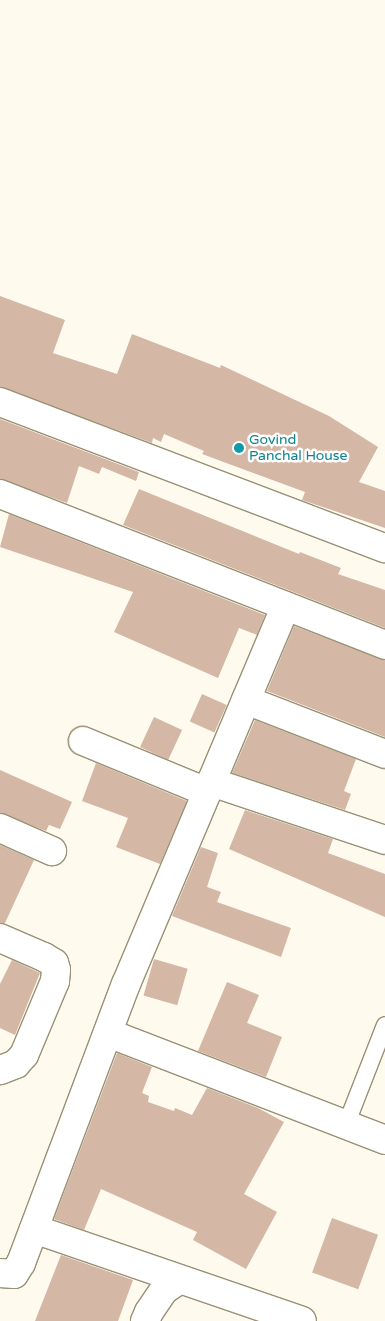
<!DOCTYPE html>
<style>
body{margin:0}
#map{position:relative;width:385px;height:1321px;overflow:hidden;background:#fefaee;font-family:"Varela Round",sans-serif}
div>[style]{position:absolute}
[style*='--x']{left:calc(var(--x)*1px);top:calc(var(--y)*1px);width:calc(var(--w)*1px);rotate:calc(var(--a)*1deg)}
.building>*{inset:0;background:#d4b7a5;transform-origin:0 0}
.roads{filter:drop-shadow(1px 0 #999174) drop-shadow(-1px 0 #999174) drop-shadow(0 1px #999174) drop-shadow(0 -1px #999174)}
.lane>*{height:16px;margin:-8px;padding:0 8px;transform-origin:8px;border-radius:8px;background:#fff}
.street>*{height:28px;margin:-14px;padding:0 14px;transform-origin:14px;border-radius:14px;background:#fff}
.dots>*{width:14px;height:14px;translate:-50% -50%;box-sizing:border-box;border:2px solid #fff;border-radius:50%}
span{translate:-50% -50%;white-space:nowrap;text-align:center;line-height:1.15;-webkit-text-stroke:5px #fff;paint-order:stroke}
.culture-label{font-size:14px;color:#0d838f}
.left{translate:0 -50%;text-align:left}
</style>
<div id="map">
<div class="building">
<div style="clip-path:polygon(0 296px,65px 320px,53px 353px,117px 374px,132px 334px,220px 368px,221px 365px,329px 416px,378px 447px,359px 482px,385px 491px,385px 528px,302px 500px,305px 492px,202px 454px,204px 451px,164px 434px,161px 442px,153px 438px,152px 443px,0 387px)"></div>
<div style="clip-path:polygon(0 419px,139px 472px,136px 481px,102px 467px,99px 474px,79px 466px,67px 503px,0 479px)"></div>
<div style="clip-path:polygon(139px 489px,299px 554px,300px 552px,341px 568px,338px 574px,385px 590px,385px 628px,123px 525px)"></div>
<div style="clip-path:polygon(9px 514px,265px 615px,257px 635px,239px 628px,218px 678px,114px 632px,133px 592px,0 547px)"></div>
<div style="clip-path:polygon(294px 626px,385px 660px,385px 737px,267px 691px)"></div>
<div style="left:202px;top:694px;width:27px;height:30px;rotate:24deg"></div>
<div style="left:154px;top:717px;width:31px;height:33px;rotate:25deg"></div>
<div style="clip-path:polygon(255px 720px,356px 759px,344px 791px,351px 794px,345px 810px,232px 773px)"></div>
<div style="clip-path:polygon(96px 763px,187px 801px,160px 864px,116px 847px,128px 818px,82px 801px)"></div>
<div style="clip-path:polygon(0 770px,72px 802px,60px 829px,49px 825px,46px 831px,0 813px)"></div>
<div style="clip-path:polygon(245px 810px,333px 839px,328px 853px,385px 874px,385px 917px,229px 849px)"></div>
<div style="clip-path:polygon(0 845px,34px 860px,5px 923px,0 923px)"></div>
<div style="clip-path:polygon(201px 847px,218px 853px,207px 887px,221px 892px,217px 902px,291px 928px,281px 957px,172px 916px)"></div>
<div style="left:154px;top:959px;width:35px;height:38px;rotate:16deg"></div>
<div style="clip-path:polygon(12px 960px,40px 973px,15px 1035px,0 1028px,0 984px)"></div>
<div style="clip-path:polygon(227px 982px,259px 995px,247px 1023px,282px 1037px,266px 1077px,198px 1051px)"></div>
<div style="clip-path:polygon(117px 1053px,152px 1067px,142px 1093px,149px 1096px,148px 1102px,174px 1111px,175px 1108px,192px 1115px,207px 1088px,258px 1108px,284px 1122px,244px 1194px,277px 1212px,246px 1269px,193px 1240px,197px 1232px,101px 1189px,84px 1230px,54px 1219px)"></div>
<div style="left:332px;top:1218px;width:49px;height:58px;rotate:20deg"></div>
<div style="clip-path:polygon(61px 1255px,133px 1280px,118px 1321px,35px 1321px)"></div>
</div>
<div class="roads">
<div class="lane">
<div style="--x:346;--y:1125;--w:107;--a:-68.7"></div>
</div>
<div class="street">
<div style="--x:0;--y:402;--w:412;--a:20.8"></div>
<div style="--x:0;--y:494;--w:414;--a:21.4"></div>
<div style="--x:246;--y:700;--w:149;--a:21.2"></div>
<div style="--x:83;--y:741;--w:134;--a:22.4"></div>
<div style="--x:211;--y:782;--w:183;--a:18.4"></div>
<div style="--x:0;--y:828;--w:57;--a:23.9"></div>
<div style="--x:0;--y:938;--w:48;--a:23.4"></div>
<div style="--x:44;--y:957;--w:12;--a:31"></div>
<div style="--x:54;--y:963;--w:7;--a:74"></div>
<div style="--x:56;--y:970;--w:11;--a:95"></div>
<div style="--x:55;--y:981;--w:80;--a:112.7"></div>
<div style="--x:24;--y:1055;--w:12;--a:132"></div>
<div style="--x:16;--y:1064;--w:17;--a:159"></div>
<div style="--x:108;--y:1033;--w:297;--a:21.1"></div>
<div style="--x:34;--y:1229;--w:283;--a:18.9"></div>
<div style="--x:0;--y:1273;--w:14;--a:4"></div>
<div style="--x:14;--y:1274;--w:13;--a:-58"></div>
<div style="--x:21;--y:1263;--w:298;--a:-69.4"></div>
<div style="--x:126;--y:984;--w:410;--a:-67.1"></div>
<div style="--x:145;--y:1321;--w:10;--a:-66"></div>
<div style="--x:149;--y:1312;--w:27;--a:-56"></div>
<div style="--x:164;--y:1290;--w:18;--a:-34"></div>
</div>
</div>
<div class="dots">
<div style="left:239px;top:448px;background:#0f9aa8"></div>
</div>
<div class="culture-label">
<span class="left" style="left:249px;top:448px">Govind<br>Panchal House</span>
</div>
</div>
